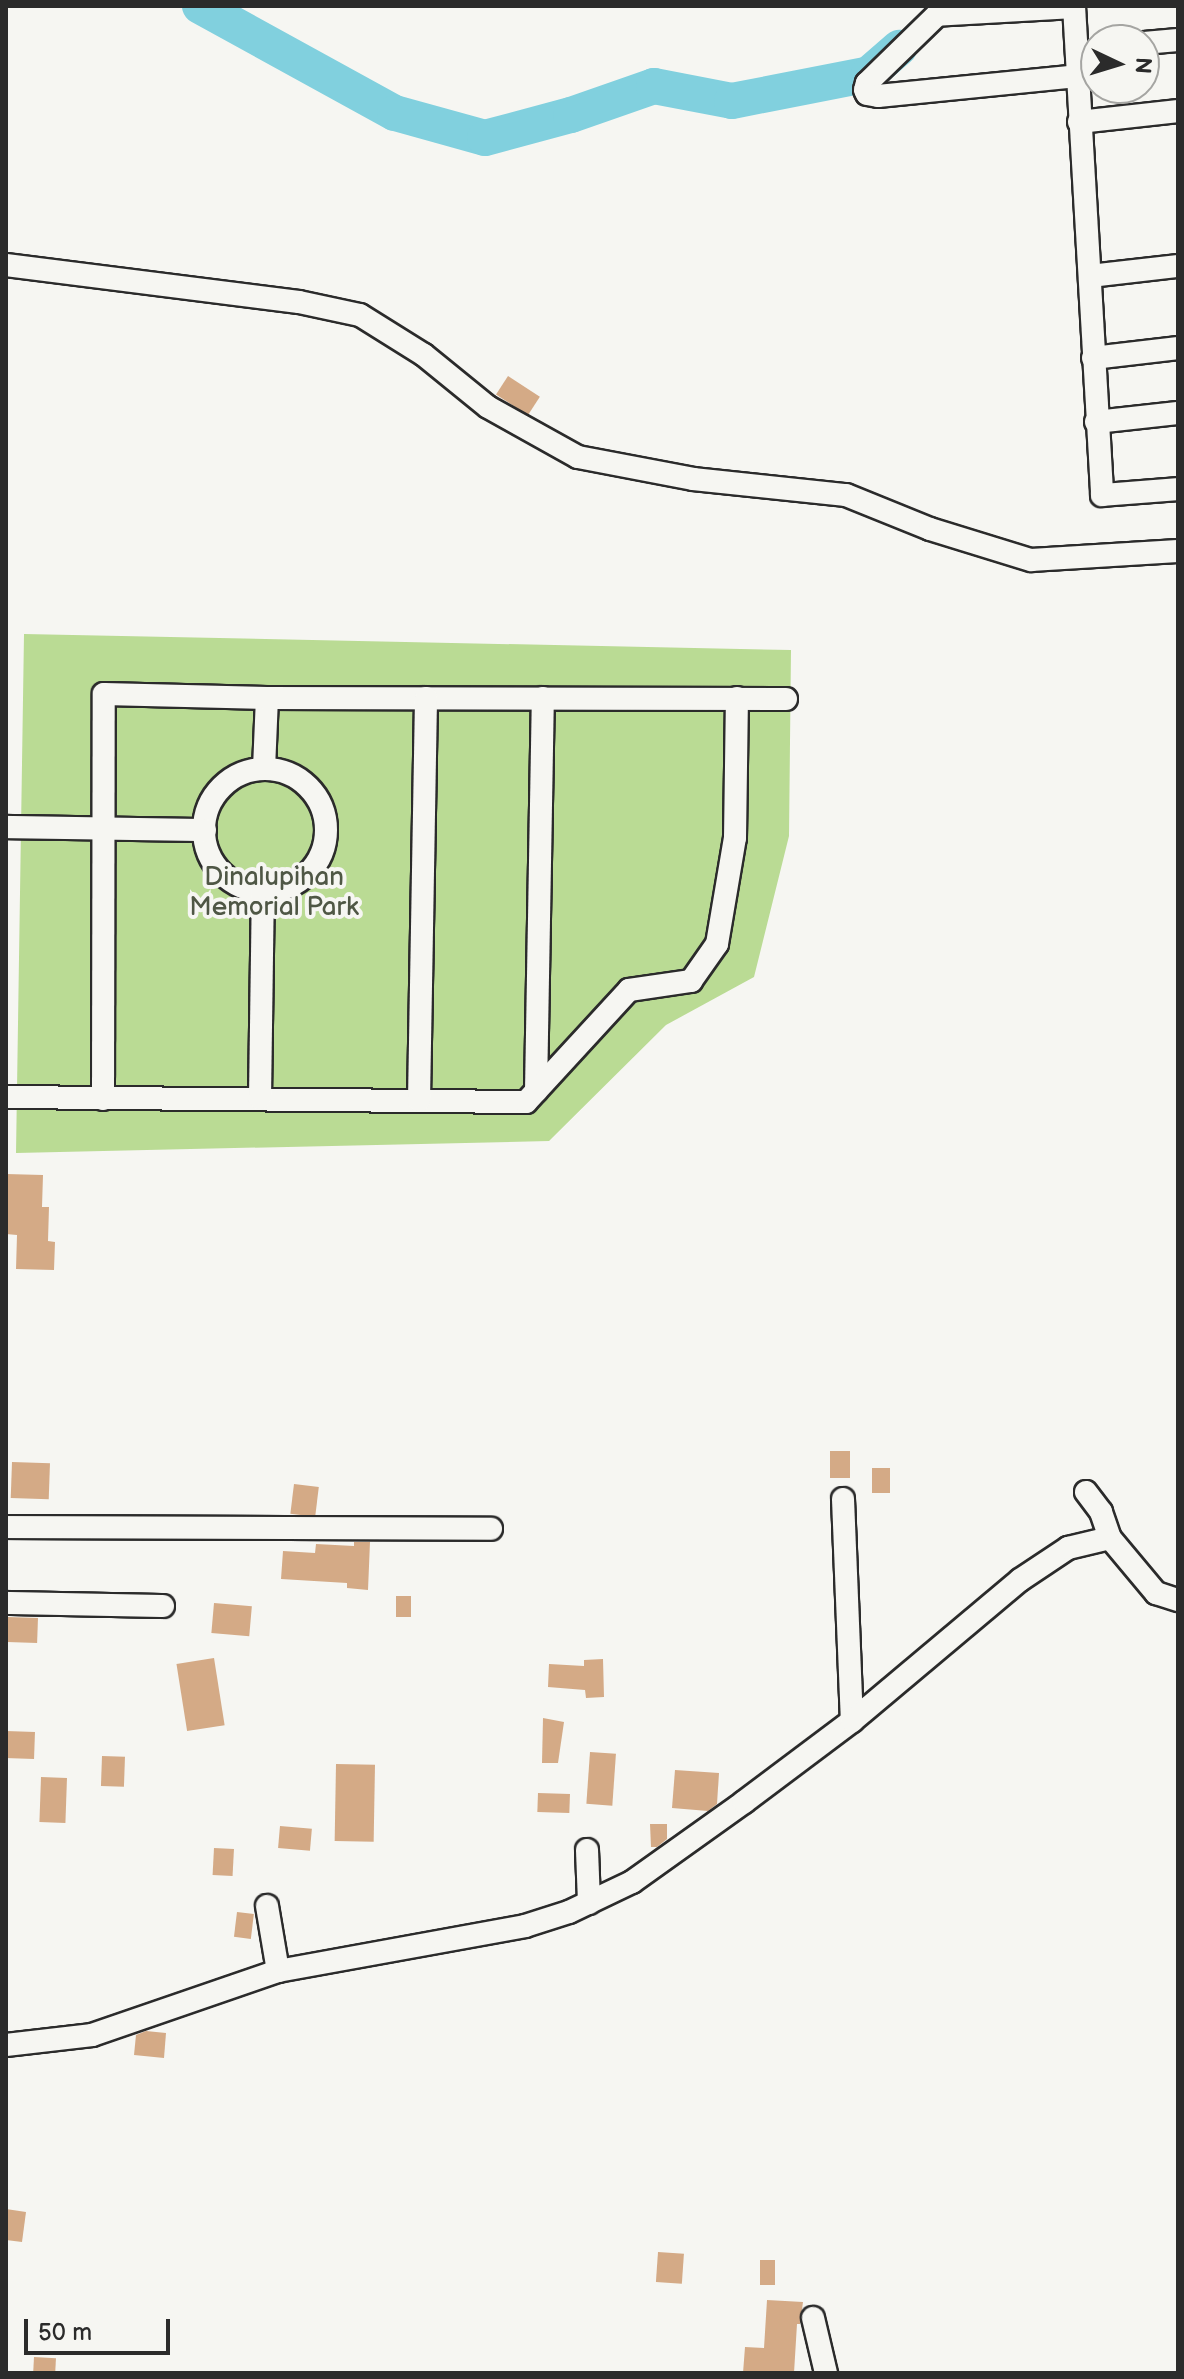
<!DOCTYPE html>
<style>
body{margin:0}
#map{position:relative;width:1184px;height:2379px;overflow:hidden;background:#f6f6f2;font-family:"Balsamiq Sans",sans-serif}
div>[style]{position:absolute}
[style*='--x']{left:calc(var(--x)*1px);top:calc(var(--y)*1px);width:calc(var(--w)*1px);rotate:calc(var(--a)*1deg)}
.green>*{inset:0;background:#badb94}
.river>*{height:36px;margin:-18px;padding:0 18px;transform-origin:18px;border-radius:18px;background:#81d0de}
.building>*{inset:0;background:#d4aa86;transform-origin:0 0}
.roads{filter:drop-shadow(2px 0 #2b2b2b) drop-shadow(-2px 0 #2b2b2b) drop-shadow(0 2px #2b2b2b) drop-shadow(0 -2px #2b2b2b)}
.minor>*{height:22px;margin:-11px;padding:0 11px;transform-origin:11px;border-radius:11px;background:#f6f6f2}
.minor>.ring{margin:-11px;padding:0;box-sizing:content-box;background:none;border:22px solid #f6f6f2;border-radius:50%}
span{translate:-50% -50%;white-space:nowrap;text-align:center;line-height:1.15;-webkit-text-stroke:8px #f6f6f2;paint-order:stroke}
.park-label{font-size:26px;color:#4f5745}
.frame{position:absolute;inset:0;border:8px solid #2b2b2b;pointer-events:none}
.north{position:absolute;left:1080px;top:24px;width:80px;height:80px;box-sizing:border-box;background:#f6f6f2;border:2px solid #a5a5a2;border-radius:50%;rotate:94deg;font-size:22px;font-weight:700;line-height:32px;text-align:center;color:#2b2b2b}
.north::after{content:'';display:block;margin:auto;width:28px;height:36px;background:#2b2b2b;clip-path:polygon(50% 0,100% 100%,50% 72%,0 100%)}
.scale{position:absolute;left:24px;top:2319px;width:146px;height:36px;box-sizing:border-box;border:4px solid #2b2b2b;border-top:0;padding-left:10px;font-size:24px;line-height:28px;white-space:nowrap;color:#2b2b2b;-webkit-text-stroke:6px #f6f6f2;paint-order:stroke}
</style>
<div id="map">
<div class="green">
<div style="clip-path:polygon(24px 634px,791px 650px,789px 836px,754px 977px,666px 1025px,549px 1141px,16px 1153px)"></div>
</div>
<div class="river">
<div style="--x:200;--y:6;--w:222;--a:28.8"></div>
<div style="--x:395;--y:113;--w:93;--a:15.5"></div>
<div style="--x:485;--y:138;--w:89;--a:-15"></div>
<div style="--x:571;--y:115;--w:88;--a:-19.3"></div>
<div style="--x:654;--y:86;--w:79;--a:10.9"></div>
<div style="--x:732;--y:101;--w:140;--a:-11.1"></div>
<div style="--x:869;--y:74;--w:40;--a:-41"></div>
</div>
<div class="building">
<div style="left:508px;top:376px;width:38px;height:22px;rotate:33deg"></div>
<div style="clip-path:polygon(6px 1174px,43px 1175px,42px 1207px,49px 1207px,48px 1241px,55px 1242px,54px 1270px,16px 1269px,17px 1235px,6px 1234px)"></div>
<div style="left:830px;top:1451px;width:20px;height:27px"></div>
<div style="left:12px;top:1462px;width:38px;height:36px;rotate:2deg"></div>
<div style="left:872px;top:1468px;width:18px;height:25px"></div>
<div style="left:294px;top:1484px;width:25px;height:30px;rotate:7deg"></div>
<div style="clip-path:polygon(354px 1542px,370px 1542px,368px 1590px,347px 1588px,347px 1583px,281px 1579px,283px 1551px,315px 1553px,316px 1544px,354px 1546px)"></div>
<div style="left:396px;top:1596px;width:15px;height:21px"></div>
<div style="left:214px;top:1603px;width:38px;height:30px;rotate:5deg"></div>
<div style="left:8px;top:1617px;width:30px;height:25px;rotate:2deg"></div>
<div style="left:214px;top:1658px;width:68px;height:38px;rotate:81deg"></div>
<div style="clip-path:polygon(603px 1659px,604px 1697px,586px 1698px,585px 1690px,548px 1687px,549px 1664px,584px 1666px,584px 1660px)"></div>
<div style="clip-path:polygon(543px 1718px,564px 1722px,558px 1763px,542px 1763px)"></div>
<div style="left:6px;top:1731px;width:29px;height:27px;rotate:2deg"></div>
<div style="left:590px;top:1752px;width:26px;height:52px;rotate:4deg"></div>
<div style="left:102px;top:1756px;width:23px;height:30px;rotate:2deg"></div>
<div style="left:336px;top:1764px;width:39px;height:77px;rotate:1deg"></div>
<div style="clip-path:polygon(675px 1770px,719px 1773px,717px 1804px,708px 1811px,672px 1808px)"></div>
<div style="left:41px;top:1777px;width:26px;height:45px;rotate:2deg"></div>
<div style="left:538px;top:1793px;width:32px;height:19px;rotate:2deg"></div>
<div style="clip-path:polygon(650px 1824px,667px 1824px,667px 1839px,657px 1847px,651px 1847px)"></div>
<div style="left:280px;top:1826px;width:32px;height:22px;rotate:5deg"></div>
<div style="left:214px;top:1848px;width:20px;height:27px;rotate:3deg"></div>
<div style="left:237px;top:1912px;width:17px;height:25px;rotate:7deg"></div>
<div style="clip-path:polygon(146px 2031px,166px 2033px,164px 2058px,134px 2055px,136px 2035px)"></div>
<div style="clip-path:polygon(6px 2209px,26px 2212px,22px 2242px,6px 2240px)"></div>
<div style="left:658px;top:2252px;width:26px;height:30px;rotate:4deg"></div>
<div style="left:760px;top:2260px;width:15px;height:25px"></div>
<div style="clip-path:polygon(767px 2300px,803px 2302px,800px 2324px,797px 2324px,794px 2373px,743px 2373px,745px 2347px,764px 2348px)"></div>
<div style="left:34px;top:2357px;width:22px;height:16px;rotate:3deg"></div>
</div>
<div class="roads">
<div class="minor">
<div style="--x:1074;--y:6;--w:490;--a:86.7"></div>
<div style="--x:1102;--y:495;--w:76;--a:-4.5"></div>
<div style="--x:1074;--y:7;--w:137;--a:176.7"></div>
<div style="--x:937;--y:15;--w:98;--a:135.8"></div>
<div style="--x:867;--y:83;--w:7;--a:106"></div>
<div style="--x:865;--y:90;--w:4;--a:63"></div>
<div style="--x:867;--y:94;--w:11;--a:10"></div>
<div style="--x:878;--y:96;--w:200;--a:-5.7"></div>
<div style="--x:1144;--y:43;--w:34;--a:-5"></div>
<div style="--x:1079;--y:122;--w:100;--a:-6.3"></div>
<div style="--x:6;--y:265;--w:295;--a:7.2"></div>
<div style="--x:299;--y:302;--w:62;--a:12"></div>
<div style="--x:360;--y:315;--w:75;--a:32"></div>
<div style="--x:424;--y:355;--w:82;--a:39.1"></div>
<div style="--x:488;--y:407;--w:103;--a:29.1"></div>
<div style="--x:578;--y:457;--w:117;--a:10.8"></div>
<div style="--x:693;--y:479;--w:154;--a:6"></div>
<div style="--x:846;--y:495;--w:91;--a:22"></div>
<div style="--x:930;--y:529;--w:106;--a:17.1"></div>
<div style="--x:1031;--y:560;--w:147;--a:-3.5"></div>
<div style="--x:1090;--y:276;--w:89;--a:-6.5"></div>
<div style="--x:1093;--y:358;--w:86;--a:-6.7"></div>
<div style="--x:1096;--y:422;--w:82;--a:-6.3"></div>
<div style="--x:264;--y:769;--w:71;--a:-87.6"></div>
<div class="ring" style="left:204px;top:769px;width:100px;height:100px"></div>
<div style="--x:6;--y:827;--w:199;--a:0.9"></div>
<div style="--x:536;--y:1091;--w:393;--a:-89"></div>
<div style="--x:6;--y:1097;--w:520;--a:0.55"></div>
<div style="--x:526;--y:1102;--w:152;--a:-47.4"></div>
<div style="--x:629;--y:990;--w:63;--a:-8.3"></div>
<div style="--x:691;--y:981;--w:45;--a:-54.9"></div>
<div style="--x:717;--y:944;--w:108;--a:-80.4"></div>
<div style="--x:735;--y:838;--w:140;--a:-89.2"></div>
<div style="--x:260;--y:1098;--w:208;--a:-89.2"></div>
<div style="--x:103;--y:1099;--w:405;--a:-89.9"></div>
<div style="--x:104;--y:694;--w:163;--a:1.4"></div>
<div style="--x:267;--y:698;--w:519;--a:0.11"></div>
<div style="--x:419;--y:1100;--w:402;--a:-89"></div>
<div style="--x:1086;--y:1492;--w:25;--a:53"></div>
<div style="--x:1101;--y:1512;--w:28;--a:71"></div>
<div style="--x:843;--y:1499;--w:222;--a:87.7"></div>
<div style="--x:6;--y:1527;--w:485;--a:0.2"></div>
<div style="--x:6;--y:1603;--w:157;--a:1.1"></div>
<div style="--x:587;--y:1850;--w:53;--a:87.8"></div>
<div style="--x:267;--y:1906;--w:66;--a:80.4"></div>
<div style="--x:6;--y:2045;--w:87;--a:-6.6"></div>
<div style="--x:92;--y:2035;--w:197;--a:-19"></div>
<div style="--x:278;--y:1971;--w:251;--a:-10.3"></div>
<div style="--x:525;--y:1926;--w:46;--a:-17.7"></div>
<div style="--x:569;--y:1912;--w:70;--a:-25.5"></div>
<div style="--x:632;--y:1882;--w:138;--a:-35.5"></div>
<div style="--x:744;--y:1802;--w:135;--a:-36.9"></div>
<div style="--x:852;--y:1721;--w:219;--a:-40"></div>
<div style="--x:1020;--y:1580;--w:58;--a:-33.7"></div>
<div style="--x:1068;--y:1548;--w:43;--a:-13.4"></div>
<div style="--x:1110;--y:1538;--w:72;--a:50.1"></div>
<div style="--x:1156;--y:1593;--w:23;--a:18"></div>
<div style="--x:813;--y:2318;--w:57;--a:76.7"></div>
</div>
</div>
<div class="park-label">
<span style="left:274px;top:893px">Dinalupihan<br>Memorial Park</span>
</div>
<div class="frame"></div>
<div class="north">N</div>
<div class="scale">50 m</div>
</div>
